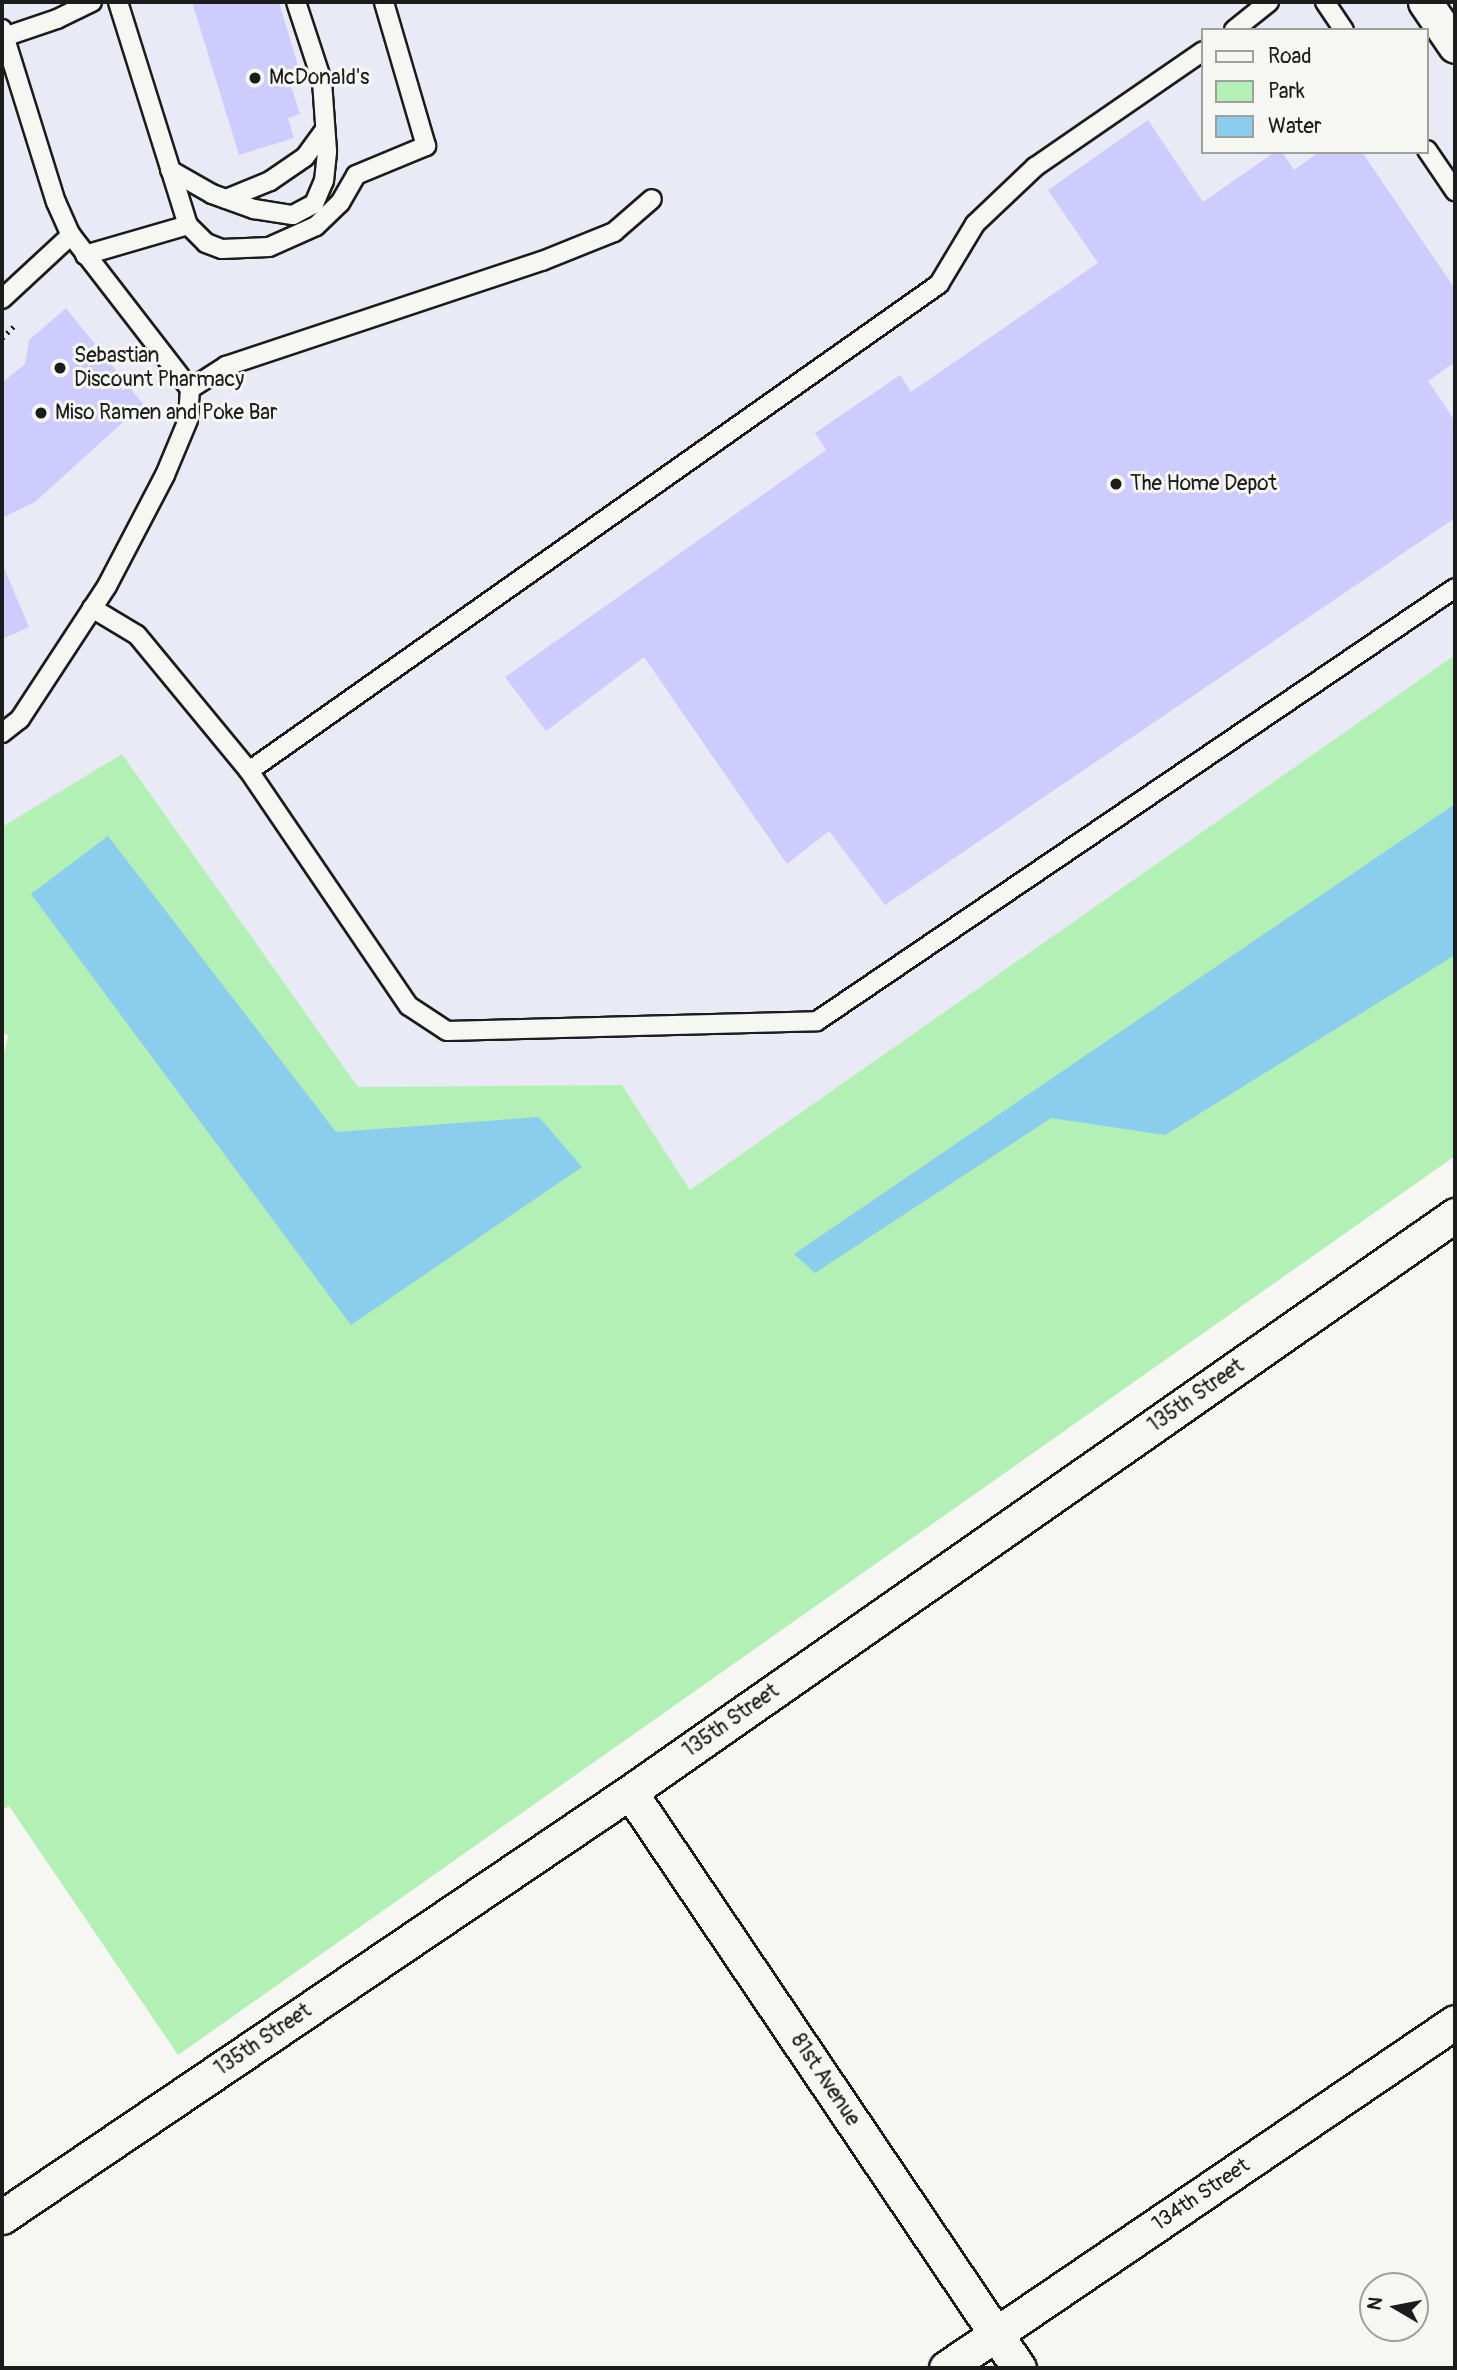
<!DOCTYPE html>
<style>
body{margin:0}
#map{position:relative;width:1457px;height:2370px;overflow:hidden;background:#f6f6f2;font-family:Pangolin,sans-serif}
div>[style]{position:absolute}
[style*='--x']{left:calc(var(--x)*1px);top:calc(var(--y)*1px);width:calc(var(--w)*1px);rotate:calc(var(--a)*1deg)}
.built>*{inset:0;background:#eae9f6}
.green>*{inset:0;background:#b3f0b5}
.water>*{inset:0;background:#8acdec}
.building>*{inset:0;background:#ceccfe}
.path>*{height:4.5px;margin-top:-2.25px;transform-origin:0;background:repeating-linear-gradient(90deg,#1c1c1c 0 2px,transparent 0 7px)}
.roads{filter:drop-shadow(2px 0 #1c1c1c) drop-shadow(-2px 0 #1c1c1c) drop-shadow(0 2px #1c1c1c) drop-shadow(0 -2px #1c1c1c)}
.service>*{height:18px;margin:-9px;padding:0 9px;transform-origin:9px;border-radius:9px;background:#f6f6f2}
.minor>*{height:33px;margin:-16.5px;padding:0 16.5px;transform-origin:16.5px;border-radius:16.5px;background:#f6f6f2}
.dots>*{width:19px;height:19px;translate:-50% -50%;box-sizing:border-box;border:4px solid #f6f6f2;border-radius:50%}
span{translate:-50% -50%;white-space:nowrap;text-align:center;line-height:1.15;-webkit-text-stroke:6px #f6f6f2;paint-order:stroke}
.poi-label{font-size:21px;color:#1c1c1c}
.left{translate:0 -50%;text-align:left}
.street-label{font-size:21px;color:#1c1c1c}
.frame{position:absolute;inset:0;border:4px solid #1c1c1c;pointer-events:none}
.legend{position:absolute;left:1201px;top:28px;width:228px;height:126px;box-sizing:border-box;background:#f6f6f2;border:2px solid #9f9f9c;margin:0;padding:9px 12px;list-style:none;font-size:21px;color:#1c1c1c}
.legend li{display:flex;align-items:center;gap:14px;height:35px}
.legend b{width:35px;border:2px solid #9f9f9c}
.north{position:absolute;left:1359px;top:2272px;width:70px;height:70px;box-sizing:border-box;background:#f6f6f2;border:2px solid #9f9f9c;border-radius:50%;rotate:280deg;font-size:19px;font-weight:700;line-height:28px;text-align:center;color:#1c1c1c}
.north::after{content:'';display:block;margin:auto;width:24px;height:32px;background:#1c1c1c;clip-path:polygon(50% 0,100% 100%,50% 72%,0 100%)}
</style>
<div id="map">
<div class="built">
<div style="clip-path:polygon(evenodd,2px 2px,1410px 2px,1455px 69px,1455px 655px,690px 1190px,622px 1085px,358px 1087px,123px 755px,2px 827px,2px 2px,1203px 30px,1427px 30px,1427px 152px,1203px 152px,1203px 30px)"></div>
</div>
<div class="green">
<div style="clip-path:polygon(1455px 655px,1455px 1156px,178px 2055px,9px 1806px,2px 1810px,2px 1061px,8px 1036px,2px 1032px,2px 827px,122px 754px,358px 1087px,622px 1085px,690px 1190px)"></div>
</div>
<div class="water">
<div style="clip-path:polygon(1455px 804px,1455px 955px,1165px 1135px,1051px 1118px,815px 1273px,794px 1254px)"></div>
<div style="clip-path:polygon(108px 836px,336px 1132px,539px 1117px,582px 1167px,351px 1325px,31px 894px)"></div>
</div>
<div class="building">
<div style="clip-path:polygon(192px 2px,279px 2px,301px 76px,289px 80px,300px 114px,288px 118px,294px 138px,239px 155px)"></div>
<div style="clip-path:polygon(1148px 120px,1203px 202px,1275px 152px,1282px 152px,1294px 170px,1319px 152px,1362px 152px,1455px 289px,1455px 362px,1428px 381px,1455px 421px,1455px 518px,885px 905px,829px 831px,787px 864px,644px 657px,546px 731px,505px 677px,826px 450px,815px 433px,900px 375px,911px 392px,1098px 263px,1048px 190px)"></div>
<div style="clip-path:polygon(66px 308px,143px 404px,35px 502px,2px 518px,2px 383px,25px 364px,29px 340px)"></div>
<div style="clip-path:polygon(2px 563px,29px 627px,2px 639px)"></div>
</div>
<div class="path">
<div style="--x:2;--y:338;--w:20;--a:-45"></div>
</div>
<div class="roads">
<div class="service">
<div style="--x:118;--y:2;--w:234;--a:72.6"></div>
<div style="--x:1325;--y:2;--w:34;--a:56"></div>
<div style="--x:2;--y:29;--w:181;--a:72.7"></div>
<div style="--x:56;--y:202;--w:36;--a:66"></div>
<div style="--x:71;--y:235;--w:195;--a:52.3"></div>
<div style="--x:190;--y:389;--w:31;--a:94"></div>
<div style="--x:188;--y:420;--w:60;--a:112.7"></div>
<div style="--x:165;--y:475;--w:125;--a:117.6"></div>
<div style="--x:107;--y:586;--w:159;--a:123.2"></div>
<div style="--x:20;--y:719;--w:23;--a:142"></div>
<div style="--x:1234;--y:30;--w:45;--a:-38.7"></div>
<div style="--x:4;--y:37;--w:56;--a:-18.8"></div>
<div style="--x:57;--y:19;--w:39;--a:-26"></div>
<div style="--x:1427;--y:150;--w:50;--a:55.7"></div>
<div style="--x:170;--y:170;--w:48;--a:29.7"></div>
<div style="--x:212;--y:194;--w:45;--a:19.7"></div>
<div style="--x:254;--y:209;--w:39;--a:9"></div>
<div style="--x:293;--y:215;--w:24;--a:-28"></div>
<div style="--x:314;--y:204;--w:25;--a:-67"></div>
<div style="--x:324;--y:181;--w:30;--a:-84"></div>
<div style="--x:327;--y:151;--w:70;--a:-94.1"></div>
<div style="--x:322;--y:81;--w:83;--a:-108.2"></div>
<div style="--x:226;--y:199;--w:48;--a:-22.2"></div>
<div style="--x:270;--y:181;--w:42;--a:-34.4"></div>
<div style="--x:305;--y:157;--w:34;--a:-54"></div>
<div style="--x:85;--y:255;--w:107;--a:-16.2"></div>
<div style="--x:188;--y:225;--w:25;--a:45"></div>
<div style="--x:206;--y:243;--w:17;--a:21"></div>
<div style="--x:222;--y:249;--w:47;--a:-2.4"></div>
<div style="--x:269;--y:247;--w:51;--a:-24.1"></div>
<div style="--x:316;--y:226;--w:33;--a:-44"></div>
<div style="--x:340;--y:203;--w:32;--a:-60"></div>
<div style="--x:356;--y:175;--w:76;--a:-22.5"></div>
<div style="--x:426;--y:146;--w:150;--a:-106.3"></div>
<div style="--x:2;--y:299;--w:94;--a:-42.8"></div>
<div style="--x:190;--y:389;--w:43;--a:-32.6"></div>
<div style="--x:226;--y:366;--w:333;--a:-18.4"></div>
<div style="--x:542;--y:261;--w:78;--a:-21.9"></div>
<div style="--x:614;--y:232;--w:50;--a:-41"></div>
<div style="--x:92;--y:608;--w:52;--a:31"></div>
<div style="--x:137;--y:635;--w:176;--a:50.5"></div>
<div style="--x:249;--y:771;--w:284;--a:55.8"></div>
<div style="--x:409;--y:1006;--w:45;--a:33.3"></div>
<div style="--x:447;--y:1031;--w:370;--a:-1.5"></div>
<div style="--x:817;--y:1021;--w:771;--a:-34.16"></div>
<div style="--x:249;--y:771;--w:845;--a:-35.21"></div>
<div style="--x:939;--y:284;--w:70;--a:-59"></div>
<div style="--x:975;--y:224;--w:83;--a:-43.5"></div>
<div style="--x:1035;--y:167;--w:204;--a:-34.6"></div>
</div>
<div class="minor">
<div style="--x:1425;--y:2;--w:53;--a:55.7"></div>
<div style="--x:630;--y:1792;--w:695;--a:55.97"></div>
<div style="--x:2;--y:2217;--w:758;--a:-34.09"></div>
<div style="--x:630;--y:1792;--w:1007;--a:-34.97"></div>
<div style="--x:946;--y:2368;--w:615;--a:-34.21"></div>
</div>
</div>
<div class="dots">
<div style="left:255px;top:78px;background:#1c1c1c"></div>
<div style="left:60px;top:368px;background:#1c1c1c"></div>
<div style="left:41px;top:413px;background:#1c1c1c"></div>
<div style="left:1116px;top:484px;background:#1c1c1c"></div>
</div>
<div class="poi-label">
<span class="left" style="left:269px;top:78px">McDonald's</span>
<span class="left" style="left:74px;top:368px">Sebastian<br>Discount Pharmacy</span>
<span class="left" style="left:55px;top:413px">Miso Ramen and Poke Bar</span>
<span class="left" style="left:1130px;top:484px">The Home Depot</span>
</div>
<div class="street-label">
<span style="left:1196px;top:1396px;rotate:-35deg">135th Street</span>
<span style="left:731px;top:1721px;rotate:-35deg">135th Street</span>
<span style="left:263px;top:2040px;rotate:-34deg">135th Street</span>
<span style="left:825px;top:2080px;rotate:56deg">81st Avenue</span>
<span style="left:1201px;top:2195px;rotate:-34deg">134th Street</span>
</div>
<div class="frame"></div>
<ul class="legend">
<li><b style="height:9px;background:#f6f6f2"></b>Road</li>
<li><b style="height:19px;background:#b3f0b5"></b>Park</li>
<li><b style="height:19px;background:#8acdec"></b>Water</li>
</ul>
<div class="north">N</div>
</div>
